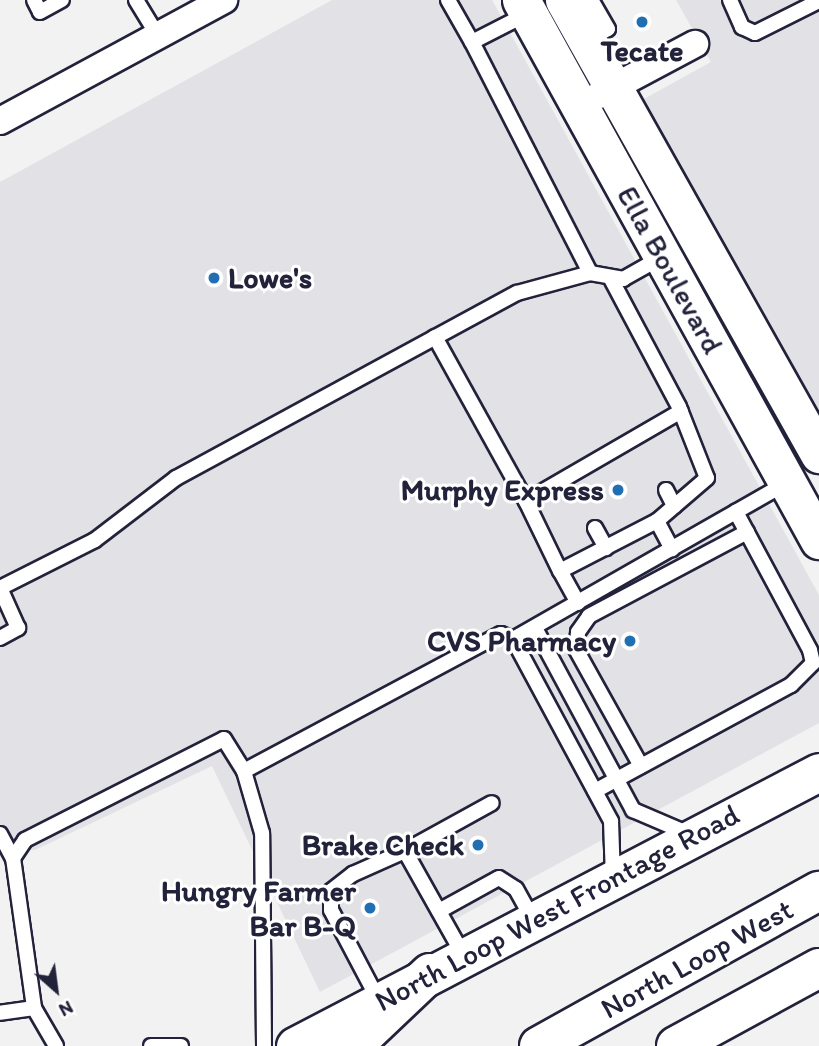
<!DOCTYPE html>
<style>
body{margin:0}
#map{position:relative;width:819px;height:1046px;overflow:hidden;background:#f2f2f3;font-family:Itim,sans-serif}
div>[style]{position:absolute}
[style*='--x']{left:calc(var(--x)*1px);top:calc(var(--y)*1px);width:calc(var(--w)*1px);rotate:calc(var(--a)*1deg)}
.built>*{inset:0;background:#e2e2e6}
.roads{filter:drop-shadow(2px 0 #22223b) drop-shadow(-2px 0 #22223b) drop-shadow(0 2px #22223b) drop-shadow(0 -2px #22223b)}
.service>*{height:14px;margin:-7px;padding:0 7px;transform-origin:7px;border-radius:7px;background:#fff}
.minor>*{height:26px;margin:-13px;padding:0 13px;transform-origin:13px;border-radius:13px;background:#fff}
.secondary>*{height:37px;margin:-18.5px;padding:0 18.5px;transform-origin:18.5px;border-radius:18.5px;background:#fff}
.motorway>*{height:38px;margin:-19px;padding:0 19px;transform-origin:19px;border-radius:19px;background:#fff}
.dots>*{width:19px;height:19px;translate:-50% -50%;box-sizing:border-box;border:4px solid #fff;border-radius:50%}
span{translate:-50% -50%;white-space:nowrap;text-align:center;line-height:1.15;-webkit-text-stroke:6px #fff;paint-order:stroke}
.poi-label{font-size:30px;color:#22223b;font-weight:700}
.left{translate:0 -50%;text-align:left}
.right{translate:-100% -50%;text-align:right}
.street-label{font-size:30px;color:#22223b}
.north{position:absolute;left:21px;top:955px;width:70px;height:70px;-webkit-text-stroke:5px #fff;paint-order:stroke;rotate:152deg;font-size:19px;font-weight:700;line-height:28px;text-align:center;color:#22223b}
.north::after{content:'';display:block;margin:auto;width:24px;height:32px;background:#22223b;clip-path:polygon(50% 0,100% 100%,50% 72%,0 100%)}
</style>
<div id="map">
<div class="built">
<div style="clip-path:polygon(332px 0,492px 0,819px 595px,819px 723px,320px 992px,212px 766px,35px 850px,0 850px,0 182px)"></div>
<div style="clip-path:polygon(676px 0,819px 0,819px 432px,633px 105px,711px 62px)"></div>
</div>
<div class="roads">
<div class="service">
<div style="--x:34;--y:0;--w:13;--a:63"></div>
<div style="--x:40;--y:12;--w:25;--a:-29"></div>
<div style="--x:136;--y:0;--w:42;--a:58.6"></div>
<div style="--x:448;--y:0;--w:48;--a:60.3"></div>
<div style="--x:472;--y:42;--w:62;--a:-27"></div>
<div style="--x:730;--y:0;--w:30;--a:66"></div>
<div style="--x:742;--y:27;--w:14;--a:25"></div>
<div style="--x:755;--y:33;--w:72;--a:-26.6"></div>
<div style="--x:587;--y:41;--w:24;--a:-30"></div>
<div style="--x:608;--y:29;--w:34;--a:-120"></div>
<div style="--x:472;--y:42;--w:259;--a:62.9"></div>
<div style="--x:610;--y:277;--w:147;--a:62"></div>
<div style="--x:679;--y:407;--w:76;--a:68.5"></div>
<div style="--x:707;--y:478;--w:66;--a:139.3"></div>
<div style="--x:657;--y:521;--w:32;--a:62"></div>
<div style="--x:435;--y:337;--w:188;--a:61"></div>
<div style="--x:666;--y:490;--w:18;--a:63"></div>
<div style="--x:595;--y:528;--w:23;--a:61"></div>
<div style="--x:560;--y:571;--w:78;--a:-115.9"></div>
<div style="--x:526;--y:501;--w:179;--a:-30.1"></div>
<div style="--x:578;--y:603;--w:37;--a:-119"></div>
<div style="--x:560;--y:571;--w:109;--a:-27.3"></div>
<div style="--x:535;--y:628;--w:207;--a:61.7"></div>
<div style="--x:633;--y:810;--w:61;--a:23.2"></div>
<div style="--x:0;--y:638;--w:21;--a:-29"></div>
<div style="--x:18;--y:628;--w:44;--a:-114.2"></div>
<div style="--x:0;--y:588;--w:106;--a:-26.8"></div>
<div style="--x:95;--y:540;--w:102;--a:-37.4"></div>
<div style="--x:176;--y:478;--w:388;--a:-28.5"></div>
<div style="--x:517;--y:293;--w:76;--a:-15.3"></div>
<div style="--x:590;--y:273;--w:34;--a:10"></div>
<div style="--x:623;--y:279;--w:45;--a:-29.4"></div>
<div style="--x:513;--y:639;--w:313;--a:-29.7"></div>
<div style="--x:641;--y:766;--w:134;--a:-119.1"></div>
<div style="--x:576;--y:649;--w:17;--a:-83"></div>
<div style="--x:578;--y:632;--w:19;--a:-55"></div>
<div style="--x:589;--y:616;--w:179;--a:-28"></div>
<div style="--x:595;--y:791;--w:223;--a:-28.4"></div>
<div style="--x:791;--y:685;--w:31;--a:-45"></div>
<div style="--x:813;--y:663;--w:13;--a:-103"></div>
<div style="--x:810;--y:650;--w:157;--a:-118.2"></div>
<div style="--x:0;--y:834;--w:27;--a:62"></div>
<div style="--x:13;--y:858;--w:151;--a:82"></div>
<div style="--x:34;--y:1008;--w:34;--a:172"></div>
<div style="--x:405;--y:851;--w:99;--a:-28.9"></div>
<div style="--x:13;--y:858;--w:22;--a:-56"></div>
<div style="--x:25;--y:840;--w:223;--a:-26.9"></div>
<div style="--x:224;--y:739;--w:38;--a:58"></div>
<div style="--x:439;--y:911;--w:68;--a:-28.8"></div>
<div style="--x:499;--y:878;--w:20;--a:33"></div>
<div style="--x:516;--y:889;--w:35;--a:61"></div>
<div style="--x:379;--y:1001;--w:103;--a:-117.8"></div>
<div style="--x:331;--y:910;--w:19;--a:-90"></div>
<div style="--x:331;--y:891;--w:28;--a:-38"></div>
<div style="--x:353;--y:874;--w:57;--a:-23.9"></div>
<div style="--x:405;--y:851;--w:120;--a:60.7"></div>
<div style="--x:34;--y:1008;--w:44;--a:59.9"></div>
<div style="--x:151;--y:1046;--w:30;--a:0"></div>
<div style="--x:264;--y:1046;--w:213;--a:-90.5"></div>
<div style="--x:262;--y:833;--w:65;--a:-106.2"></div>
<div style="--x:244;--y:771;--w:291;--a:-28.1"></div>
<div style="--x:501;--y:634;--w:13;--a:23"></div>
<div style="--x:513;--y:639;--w:207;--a:61.7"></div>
<div style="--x:611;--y:821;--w:56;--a:88"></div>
</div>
<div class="minor">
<div style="--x:599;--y:95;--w:109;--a:-28"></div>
<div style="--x:0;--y:121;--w:255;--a:-28.4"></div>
</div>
<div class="secondary">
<div style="--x:521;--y:0;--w:617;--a:61.11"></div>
<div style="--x:564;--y:0;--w:521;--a:60.68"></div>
<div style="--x:295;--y:1046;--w:591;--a:-27.61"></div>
</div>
<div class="motorway">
<div style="--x:353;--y:1046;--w:106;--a:-43.5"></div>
<div style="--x:539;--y:1046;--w:320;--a:-29"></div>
<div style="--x:676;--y:1046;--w:163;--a:-28.6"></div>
</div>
</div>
<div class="dots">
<div style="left:642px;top:22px;background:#1f6fb2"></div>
<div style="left:214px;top:278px;background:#1f6fb2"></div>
<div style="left:618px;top:490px;background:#1f6fb2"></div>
<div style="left:630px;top:641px;background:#1f6fb2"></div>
<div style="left:478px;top:845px;background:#1f6fb2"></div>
<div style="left:370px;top:908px;background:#1f6fb2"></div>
</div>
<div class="poi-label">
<span style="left:642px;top:51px">Tecate</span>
<span class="left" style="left:228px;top:278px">Lowe's</span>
<span class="right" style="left:604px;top:490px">Murphy Express</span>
<span class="right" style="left:616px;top:641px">CVS Pharmacy</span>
<span class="right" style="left:464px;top:845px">Brake Check</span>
<span class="right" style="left:356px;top:908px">Hungry Farmer<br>Bar B-Q</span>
</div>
<div class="street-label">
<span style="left:670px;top:270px;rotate:61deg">Ella Boulevard</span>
<span style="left:557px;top:908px;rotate:-28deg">North Loop West Frontage Road</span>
<span style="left:697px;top:959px;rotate:-29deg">North Loop West</span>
</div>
<div class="north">N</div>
</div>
